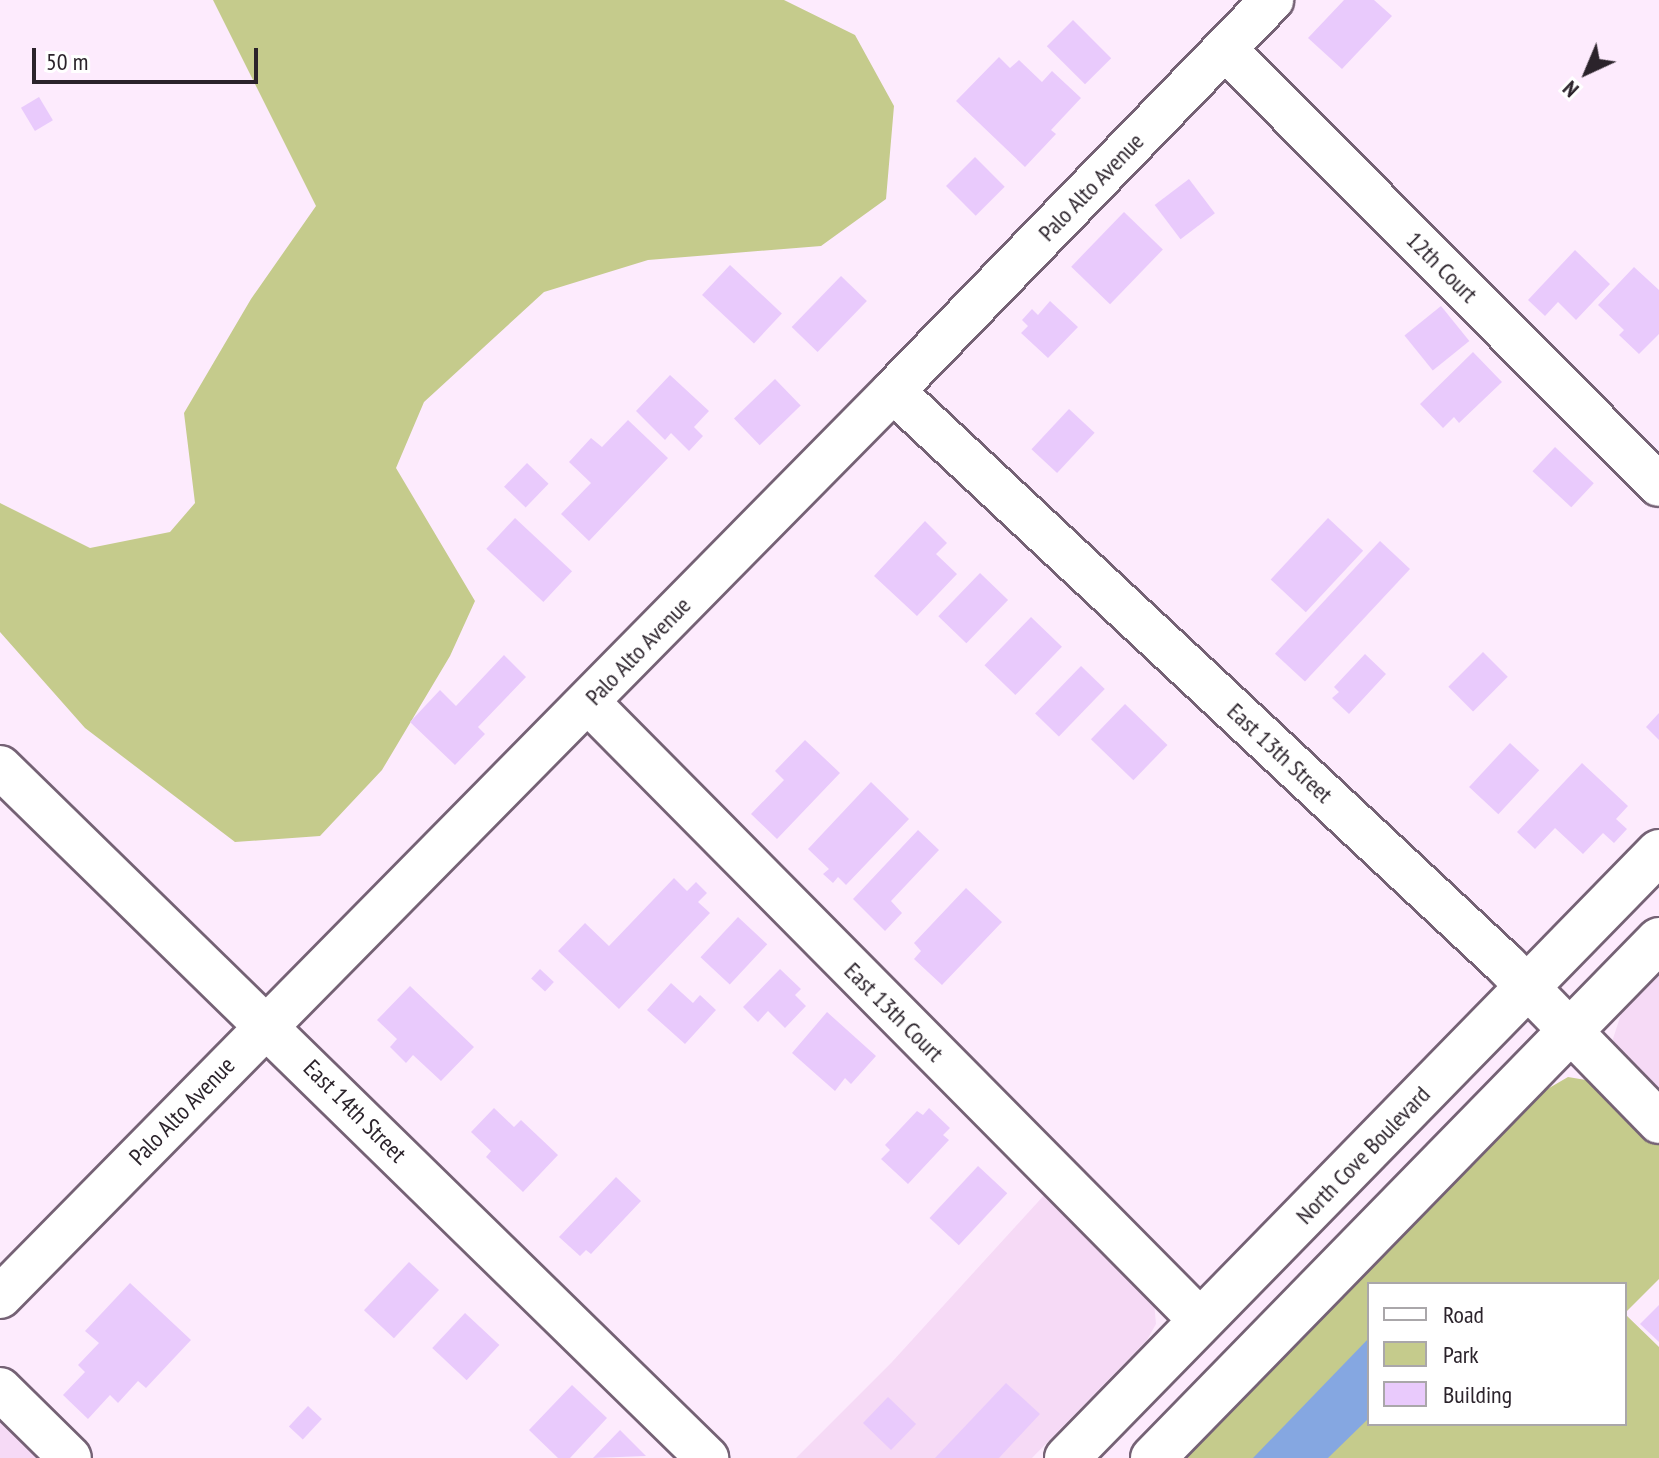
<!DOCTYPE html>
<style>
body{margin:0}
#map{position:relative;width:1659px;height:1458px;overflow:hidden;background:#fdebfd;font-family:"PT Sans Narrow",sans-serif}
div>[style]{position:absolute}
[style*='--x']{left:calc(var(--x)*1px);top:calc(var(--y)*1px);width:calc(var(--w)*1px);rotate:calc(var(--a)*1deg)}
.built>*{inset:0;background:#f6daf6}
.green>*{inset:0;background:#c5cb8c}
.water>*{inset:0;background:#85a7e1}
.building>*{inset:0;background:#e9cafc;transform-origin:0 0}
.roads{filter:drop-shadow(2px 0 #756275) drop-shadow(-2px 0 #756275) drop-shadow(0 2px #756275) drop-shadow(0 -2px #756275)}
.minor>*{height:42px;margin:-21px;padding:0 21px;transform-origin:21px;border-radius:21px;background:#fff}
.major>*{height:44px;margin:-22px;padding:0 22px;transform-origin:22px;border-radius:22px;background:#fff}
span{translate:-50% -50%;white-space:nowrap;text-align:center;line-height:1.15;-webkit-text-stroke:6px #fff;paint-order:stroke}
.street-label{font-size:24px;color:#2b232b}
.legend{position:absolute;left:1367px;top:1282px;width:260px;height:144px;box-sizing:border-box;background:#fff;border:2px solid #aaa7aa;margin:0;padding:10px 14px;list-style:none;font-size:24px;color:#2b232b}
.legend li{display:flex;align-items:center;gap:16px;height:40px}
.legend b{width:40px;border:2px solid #aaa7aa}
.north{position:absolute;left:1547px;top:32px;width:80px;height:80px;-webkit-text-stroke:6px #fff;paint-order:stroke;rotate:224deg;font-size:22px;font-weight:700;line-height:32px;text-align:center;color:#2b232b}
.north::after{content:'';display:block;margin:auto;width:28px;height:36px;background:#2b232b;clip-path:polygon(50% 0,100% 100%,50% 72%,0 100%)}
.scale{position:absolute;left:32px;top:48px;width:226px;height:36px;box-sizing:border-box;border:4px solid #2b232b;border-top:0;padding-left:10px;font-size:24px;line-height:28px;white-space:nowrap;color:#2b232b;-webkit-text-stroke:6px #fff;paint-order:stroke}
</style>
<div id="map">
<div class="built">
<div style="clip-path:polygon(1659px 975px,1659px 1098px,1618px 1054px,1613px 1039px,1621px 1014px)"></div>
<div style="clip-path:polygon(1047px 1192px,1154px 1303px,1156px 1324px,1147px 1340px,1032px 1458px,796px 1458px,892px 1362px)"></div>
<div style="clip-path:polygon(0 1415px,45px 1458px,0 1458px)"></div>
</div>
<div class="green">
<div style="clip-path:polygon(213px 0,784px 0,855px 35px,894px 106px,886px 199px,821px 246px,648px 260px,544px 292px,424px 402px,396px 468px,475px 601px,450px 656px,382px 770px,320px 836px,235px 842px,85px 728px,0 632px,0 503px,90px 548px,170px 532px,195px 503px,184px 413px,251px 299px,316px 206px)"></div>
<div style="clip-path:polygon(1568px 1077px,1592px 1081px,1603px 1089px,1659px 1144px,1659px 1279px,1625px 1313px,1625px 1284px,1369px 1284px,1369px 1424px,1625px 1424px,1625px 1314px,1659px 1347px,1659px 1458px,1186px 1458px,1544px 1091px)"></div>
</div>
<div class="water">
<div style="clip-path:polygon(1369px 1338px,1369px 1418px,1328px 1458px,1253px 1458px)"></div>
</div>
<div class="building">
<div style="clip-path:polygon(1344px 0,1374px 0,1392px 16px,1342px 69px,1308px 38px)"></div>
<div style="left:1073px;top:20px;width:54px;height:37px;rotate:45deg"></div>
<div style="clip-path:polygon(999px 57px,1010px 68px,1019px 60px,1042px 82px,1052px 71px,1081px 98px,1051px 130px,1056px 134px,1025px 167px,956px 101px)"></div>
<div style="left:39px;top:97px;width:27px;height:21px;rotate:59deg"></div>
<div style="left:975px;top:157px;width:42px;height:41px;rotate:45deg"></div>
<div style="left:1189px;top:179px;width:43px;height:43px;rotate:53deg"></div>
<div style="left:1124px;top:212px;width:54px;height:76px;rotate:44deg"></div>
<div style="clip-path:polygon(1575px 250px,1610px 284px,1576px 320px,1558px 302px,1545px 316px,1528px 300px)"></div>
<div style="left:730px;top:265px;width:71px;height:41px;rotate:43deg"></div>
<div style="clip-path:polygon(1634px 267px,1659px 290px,1659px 334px,1639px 354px,1619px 335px,1624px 330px,1598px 305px)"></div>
<div style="left:841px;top:276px;width:36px;height:71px;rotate:44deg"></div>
<div style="clip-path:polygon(1050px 301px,1078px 327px,1048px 358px,1021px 333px,1028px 326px,1022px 320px,1032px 309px,1038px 315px)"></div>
<div style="left:1441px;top:306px;width:45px;height:47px;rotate:51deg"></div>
<div style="clip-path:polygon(1473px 352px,1502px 382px,1459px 423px,1454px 417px,1443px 428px,1420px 404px)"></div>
<div style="clip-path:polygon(670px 375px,709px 411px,694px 427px,703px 436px,689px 451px,671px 433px,665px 440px,636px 411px)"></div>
<div style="left:775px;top:379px;width:37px;height:57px;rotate:46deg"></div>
<div style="left:1069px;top:409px;width:35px;height:55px;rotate:43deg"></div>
<div style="clip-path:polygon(628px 420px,668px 458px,589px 541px,561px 514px,591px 483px,569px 462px,591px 438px,602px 447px)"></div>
<div style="left:1555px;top:447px;width:53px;height:33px;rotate:43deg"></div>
<div style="left:527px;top:463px;width:30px;height:33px;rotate:44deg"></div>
<div style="left:515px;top:518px;width:78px;height:42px;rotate:43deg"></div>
<div style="left:1328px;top:518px;width:48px;height:84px;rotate:43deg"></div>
<div style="clip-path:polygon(925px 521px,947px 543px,936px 554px,957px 574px,917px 616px,874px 576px)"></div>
<div style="left:1380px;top:541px;width:41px;height:154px;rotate:43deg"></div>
<div style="left:980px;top:573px;width:39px;height:60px;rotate:44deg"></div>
<div style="left:1031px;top:617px;width:43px;height:67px;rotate:44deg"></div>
<div style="left:1483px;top:652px;width:35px;height:49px;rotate:45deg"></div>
<div style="clip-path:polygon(1365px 654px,1386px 674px,1349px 714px,1332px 698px,1339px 692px,1334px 687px)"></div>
<div style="clip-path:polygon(504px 655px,526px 677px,478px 727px,485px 734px,455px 765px,410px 722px,440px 690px,456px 706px)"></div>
<div style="left:1081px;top:666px;width:33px;height:66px;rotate:44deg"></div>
<div style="left:1125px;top:704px;width:59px;height:49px;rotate:44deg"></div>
<div style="clip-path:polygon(1659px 713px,1659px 740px,1646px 727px)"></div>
<div style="clip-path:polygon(805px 740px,840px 773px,777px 839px,751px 814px,784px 780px,775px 771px)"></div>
<div style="left:1510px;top:743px;width:40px;height:60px;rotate:43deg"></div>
<div style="clip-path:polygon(1582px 763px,1628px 806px,1616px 819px,1627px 829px,1614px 843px,1603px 833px,1583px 854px,1555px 828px,1535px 849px,1517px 832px)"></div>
<div style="clip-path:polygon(871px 782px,909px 819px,846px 885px,838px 877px,833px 883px,823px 874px,829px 869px,808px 849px)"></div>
<div style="clip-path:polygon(918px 830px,939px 850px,891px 901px,902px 913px,885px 931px,853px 899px)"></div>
<div style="clip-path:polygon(674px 878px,687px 891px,696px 882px,707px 893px,698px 902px,710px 913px,619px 1009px,558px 951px,585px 923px,609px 946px)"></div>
<div style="clip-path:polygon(966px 888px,1002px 922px,942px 985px,914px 959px,921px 951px,914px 943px)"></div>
<div style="left:738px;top:917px;width:40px;height:55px;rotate:43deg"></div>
<div style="left:540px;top:969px;width:19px;height:13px;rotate:43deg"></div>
<div style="clip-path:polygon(780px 969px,801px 989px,795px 995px,806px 1006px,785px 1028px,768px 1011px,758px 1022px,743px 1007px)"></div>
<div style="clip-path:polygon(671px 983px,693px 1003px,700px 995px,716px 1010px,685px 1044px,647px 1010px)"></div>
<div style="clip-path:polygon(410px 986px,474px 1047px,441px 1081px,413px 1055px,406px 1063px,390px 1047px,397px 1039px,377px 1020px)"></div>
<div style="clip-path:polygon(827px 1012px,876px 1056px,851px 1084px,845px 1078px,835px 1091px,792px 1053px)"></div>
<div style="clip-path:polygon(494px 1108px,514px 1127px,521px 1120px,558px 1155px,523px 1192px,486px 1157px,491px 1151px,471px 1132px)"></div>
<div style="clip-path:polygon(929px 1108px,950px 1128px,943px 1135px,949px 1140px,908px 1184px,881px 1159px,890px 1150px,885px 1145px,917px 1111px,923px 1115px)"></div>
<div style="left:978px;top:1166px;width:40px;height:71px;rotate:43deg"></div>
<div style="clip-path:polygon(616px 1177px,641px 1201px,591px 1254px,586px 1250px,580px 1256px,559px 1237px)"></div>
<div style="left:409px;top:1262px;width:41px;height:66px;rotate:43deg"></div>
<div style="clip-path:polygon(130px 1283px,191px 1340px,146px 1388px,138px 1381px,118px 1403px,110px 1395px,88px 1419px,63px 1395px,85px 1372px,78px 1365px,99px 1343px,85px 1331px)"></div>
<div style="clip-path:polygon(1659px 1305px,1659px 1342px,1640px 1324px)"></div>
<div style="left:465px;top:1313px;width:47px;height:48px;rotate:43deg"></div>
<div style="clip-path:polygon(1006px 1383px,1040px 1414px,999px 1458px,935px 1458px)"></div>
<div style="clip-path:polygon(572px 1385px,607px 1418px,570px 1458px,558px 1458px,529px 1430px)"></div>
<div style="left:888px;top:1397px;width:39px;height:36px;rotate:44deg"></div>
<div style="left:308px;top:1406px;width:19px;height:28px;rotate:43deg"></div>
<div style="clip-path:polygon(620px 1430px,646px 1456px,593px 1458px)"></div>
</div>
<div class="roads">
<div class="minor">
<div style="--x:1225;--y:49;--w:615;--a:45.13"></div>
<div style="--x:893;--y:391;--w:841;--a:43.12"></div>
<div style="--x:1507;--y:966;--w:218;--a:45.7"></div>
<div style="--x:588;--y:702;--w:871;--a:45.28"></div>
<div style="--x:0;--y:767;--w:989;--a:44.34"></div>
<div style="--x:0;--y:1297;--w:1272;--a:-45.41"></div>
<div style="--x:893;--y:391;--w:545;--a:-45.89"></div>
<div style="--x:0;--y:1389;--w:98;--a:44.6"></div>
</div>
<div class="major">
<div style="--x:1067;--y:1458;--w:847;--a:-45.67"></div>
<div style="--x:1153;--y:1458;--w:724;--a:-45.67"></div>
</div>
</div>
<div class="street-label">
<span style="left:1091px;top:187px;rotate:-46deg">Palo Alto Avenue</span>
<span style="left:1442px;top:267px;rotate:45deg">12th Court</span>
<span style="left:638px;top:651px;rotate:-46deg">Palo Alto Avenue</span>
<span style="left:1280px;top:753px;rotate:43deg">East 13th Street</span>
<span style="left:894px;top:1012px;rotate:45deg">East 13th Court</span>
<span style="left:182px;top:1111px;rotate:-46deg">Palo Alto Avenue</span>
<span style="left:355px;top:1111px;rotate:45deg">East 14th Street</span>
<span style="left:1363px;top:1155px;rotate:-46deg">North Cove Boulevard</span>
</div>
<ul class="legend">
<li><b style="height:10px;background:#fff"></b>Road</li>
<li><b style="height:22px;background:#c5cb8c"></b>Park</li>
<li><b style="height:22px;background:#e9cafc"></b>Building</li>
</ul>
<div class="north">N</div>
<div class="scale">50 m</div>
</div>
